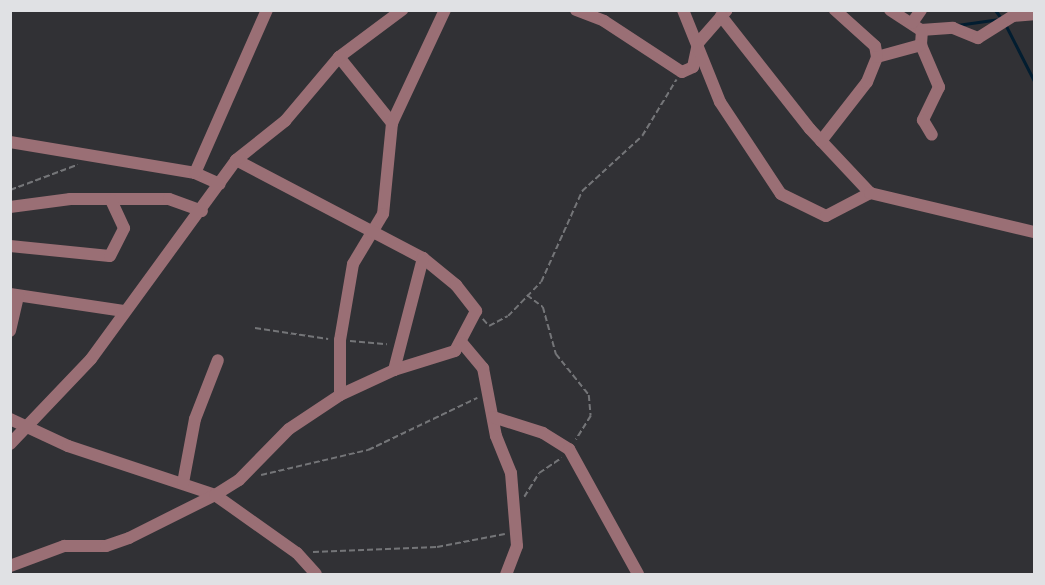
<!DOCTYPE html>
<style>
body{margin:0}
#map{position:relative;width:1045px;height:585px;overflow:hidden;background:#313135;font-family:"Open Sans",sans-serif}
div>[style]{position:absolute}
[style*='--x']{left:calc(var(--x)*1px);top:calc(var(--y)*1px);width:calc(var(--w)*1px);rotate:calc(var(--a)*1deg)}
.stream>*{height:3px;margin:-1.5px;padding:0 1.5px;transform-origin:1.5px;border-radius:1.5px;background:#021d30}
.path>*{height:1.5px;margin-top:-0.75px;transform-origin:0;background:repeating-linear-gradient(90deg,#747578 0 6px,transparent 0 9px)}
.minor>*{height:12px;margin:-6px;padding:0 6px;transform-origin:6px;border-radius:6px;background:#9a6f75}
span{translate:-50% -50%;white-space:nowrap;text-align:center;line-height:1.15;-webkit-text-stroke:6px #313135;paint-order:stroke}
.frame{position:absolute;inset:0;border:12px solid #e0e1e4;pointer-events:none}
</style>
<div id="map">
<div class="stream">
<div style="--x:995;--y:10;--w:10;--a:53"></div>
<div style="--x:1005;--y:24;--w:64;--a:63"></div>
<div style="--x:957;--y:25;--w:43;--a:-7.9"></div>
</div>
<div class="path">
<div style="--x:10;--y:190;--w:72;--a:-20.5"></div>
<div style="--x:527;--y:295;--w:20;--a:37"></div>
<div style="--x:543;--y:307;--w:49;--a:74.5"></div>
<div style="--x:556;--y:354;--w:53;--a:51.2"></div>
<div style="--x:589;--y:395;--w:21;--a:85"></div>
<div style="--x:591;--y:416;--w:28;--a:122"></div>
<div style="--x:483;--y:319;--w:9;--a:49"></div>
<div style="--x:489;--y:326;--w:21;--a:-28"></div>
<div style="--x:508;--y:316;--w:47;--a:-45.9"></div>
<div style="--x:541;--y:282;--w:100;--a:-65.7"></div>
<div style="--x:582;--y:191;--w:81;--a:-42.5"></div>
<div style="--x:642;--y:136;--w:66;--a:-58.7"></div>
<div style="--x:255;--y:328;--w:74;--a:8.6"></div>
<div style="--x:350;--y:341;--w:37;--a:5"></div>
<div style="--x:261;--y:475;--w:110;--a:-13.2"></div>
<div style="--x:368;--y:450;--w:121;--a:-25.5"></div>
<div style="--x:524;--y:497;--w:28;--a:-58"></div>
<div style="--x:539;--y:473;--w:27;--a:-34"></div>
<div style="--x:313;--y:552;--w:124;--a:-2.3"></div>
<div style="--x:437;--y:547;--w:69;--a:-10.8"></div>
</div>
<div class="minor">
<div style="--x:576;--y:10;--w:30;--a:21"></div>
<div style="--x:604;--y:21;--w:93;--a:33.2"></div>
<div style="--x:682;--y:72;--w:12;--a:-24"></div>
<div style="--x:693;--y:67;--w:25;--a:-78"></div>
<div style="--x:698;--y:43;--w:43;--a:-48.8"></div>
<div style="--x:683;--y:10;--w:99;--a:68.1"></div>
<div style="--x:720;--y:102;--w:110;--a:56.5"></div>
<div style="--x:781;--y:194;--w:50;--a:26.1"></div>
<div style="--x:826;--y:216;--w:50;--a:-27.6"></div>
<div style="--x:890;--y:10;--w:37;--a:33"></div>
<div style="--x:921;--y:30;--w:32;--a:-4"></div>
<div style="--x:953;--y:28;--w:27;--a:22"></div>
<div style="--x:978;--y:38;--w:41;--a:-32.2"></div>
<div style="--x:1013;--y:16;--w:21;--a:-5"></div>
<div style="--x:721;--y:16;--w:144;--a:51.8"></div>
<div style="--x:810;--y:129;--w:88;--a:46.8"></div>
<div style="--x:870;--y:193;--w:169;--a:13.4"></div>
<div style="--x:912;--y:23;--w:16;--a:-55"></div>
<div style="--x:922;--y:30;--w:15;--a:94"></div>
<div style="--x:921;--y:45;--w:46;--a:66.8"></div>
<div style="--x:939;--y:87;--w:37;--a:116"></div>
<div style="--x:923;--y:120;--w:17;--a:59"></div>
<div style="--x:339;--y:57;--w:85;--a:51.2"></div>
<div style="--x:392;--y:123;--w:91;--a:95.6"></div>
<div style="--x:383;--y:214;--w:58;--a:121"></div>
<div style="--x:353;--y:264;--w:77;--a:99.7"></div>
<div style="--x:340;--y:340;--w:55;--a:90"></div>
<div style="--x:877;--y:57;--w:46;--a:-15.3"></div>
<div style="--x:392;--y:123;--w:125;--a:-64.9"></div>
<div style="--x:821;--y:141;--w:75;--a:-52.1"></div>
<div style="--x:867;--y:82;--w:27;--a:-68"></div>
<div style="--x:877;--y:57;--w:11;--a:-100"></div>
<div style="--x:875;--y:46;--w:54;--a:-138"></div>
<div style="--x:10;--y:142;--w:188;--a:9.5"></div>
<div style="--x:195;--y:173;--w:27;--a:24"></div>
<div style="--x:236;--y:160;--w:211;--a:27.7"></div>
<div style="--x:423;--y:258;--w:43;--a:39.3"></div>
<div style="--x:456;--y:285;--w:33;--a:52"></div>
<div style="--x:476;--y:311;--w:45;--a:117.7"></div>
<div style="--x:455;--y:351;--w:64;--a:162.7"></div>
<div style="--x:195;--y:173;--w:178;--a:-66.2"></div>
<div style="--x:10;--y:207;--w:61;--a:-7.6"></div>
<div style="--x:70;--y:199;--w:99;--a:0"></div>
<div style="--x:169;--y:199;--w:35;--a:20"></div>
<div style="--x:10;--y:246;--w:100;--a:5.7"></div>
<div style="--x:110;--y:256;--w:31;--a:-63"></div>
<div style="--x:124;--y:228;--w:31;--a:-115"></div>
<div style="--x:10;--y:294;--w:115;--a:8.5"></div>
<div style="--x:10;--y:331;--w:36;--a:-77"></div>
<div style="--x:462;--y:343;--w:33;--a:50"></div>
<div style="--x:483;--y:368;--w:69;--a:79.2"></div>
<div style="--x:496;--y:436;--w:40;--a:68"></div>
<div style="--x:511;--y:473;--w:73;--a:85.3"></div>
<div style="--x:517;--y:546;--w:30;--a:111"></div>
<div style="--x:493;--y:417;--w:52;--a:17.7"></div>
<div style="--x:543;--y:433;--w:31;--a:32"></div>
<div style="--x:569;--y:449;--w:143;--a:61.1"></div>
<div style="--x:10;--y:419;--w:64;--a:25"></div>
<div style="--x:68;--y:446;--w:155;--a:18.4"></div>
<div style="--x:215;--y:495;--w:100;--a:35.3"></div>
<div style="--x:297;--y:553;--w:28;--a:48"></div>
<div style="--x:10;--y:444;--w:117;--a:-46.4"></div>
<div style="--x:91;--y:359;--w:246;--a:-53.9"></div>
<div style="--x:236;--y:160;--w:63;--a:-38.5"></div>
<div style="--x:285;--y:121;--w:84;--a:-49.8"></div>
<div style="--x:339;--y:57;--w:79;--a:-36.7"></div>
<div style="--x:183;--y:483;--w:65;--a:-79.4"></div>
<div style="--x:195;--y:419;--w:63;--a:-68.7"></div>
<div style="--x:10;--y:566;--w:58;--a:-20.3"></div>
<div style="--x:64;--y:546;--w:42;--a:0"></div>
<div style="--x:106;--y:546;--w:24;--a:-19"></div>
<div style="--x:129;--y:538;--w:96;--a:-26.6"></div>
<div style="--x:215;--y:495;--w:28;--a:-32"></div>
<div style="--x:239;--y:480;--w:71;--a:-45.6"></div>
<div style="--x:289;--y:429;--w:61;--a:-33.7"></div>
<div style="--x:340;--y:395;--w:60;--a:-24.8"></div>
<div style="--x:394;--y:370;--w:116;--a:-75.5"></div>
</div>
<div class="frame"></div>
</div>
